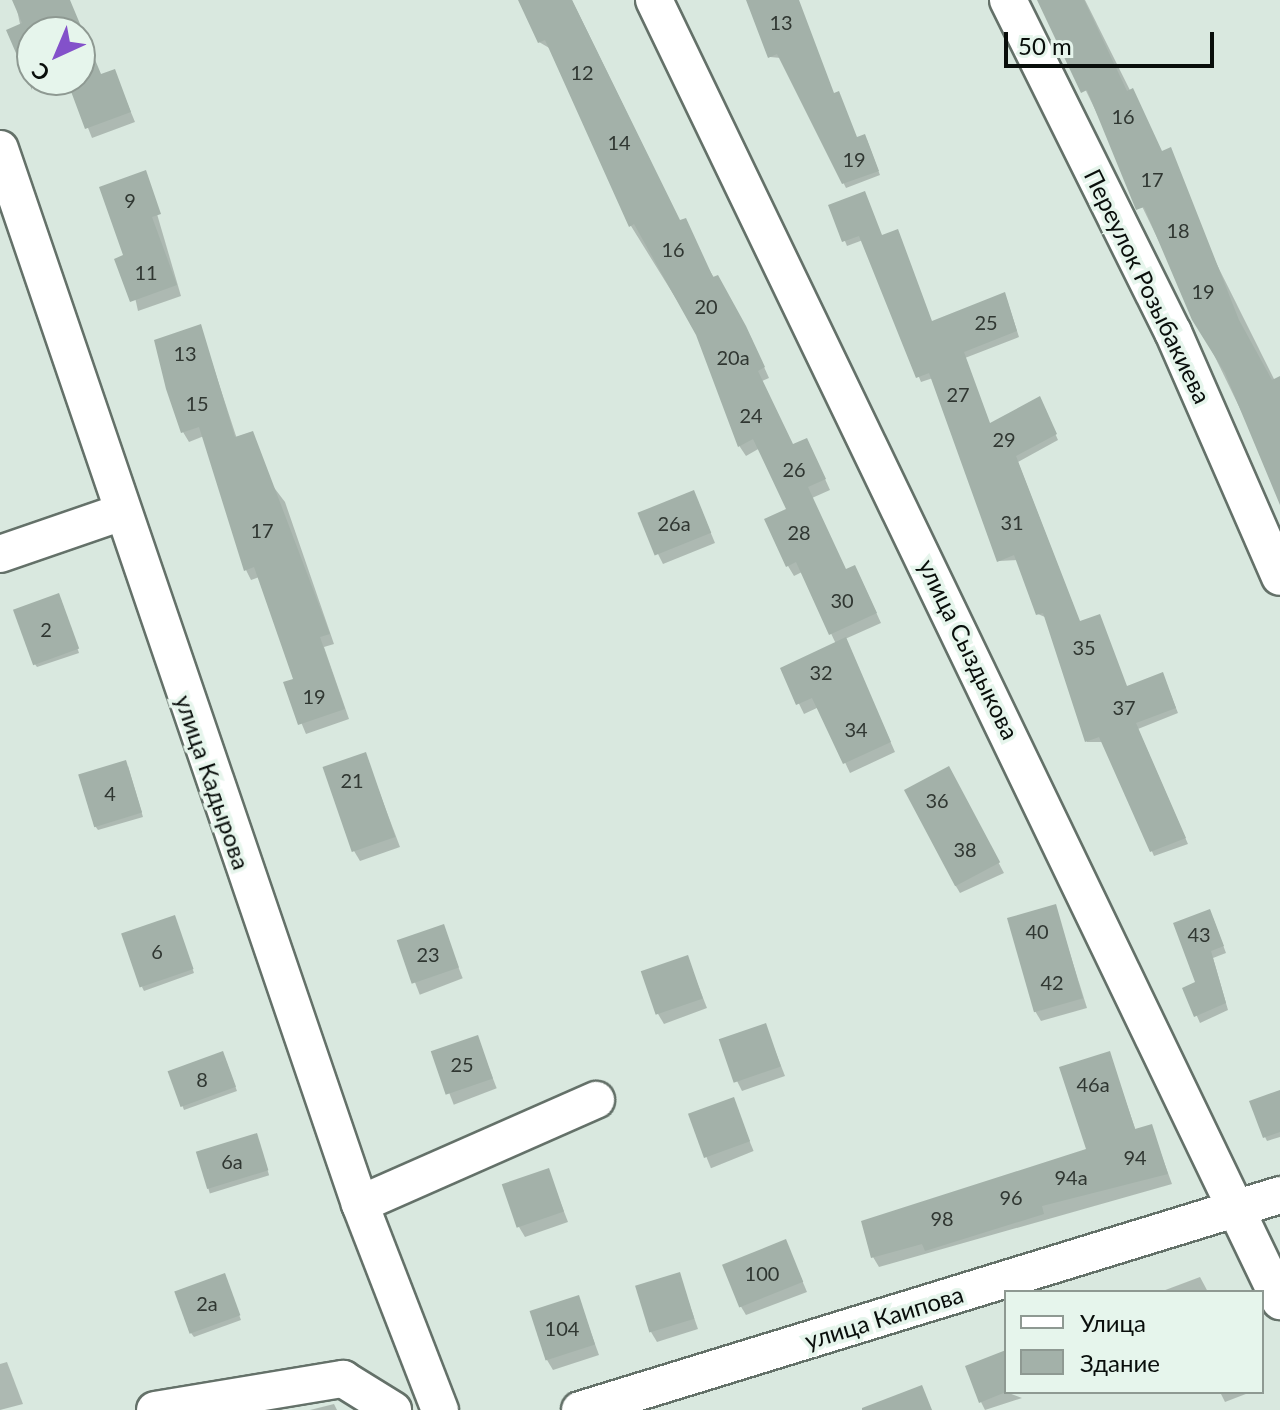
<!DOCTYPE html>
<meta charset="utf-8">
<style>
body{margin:0}
#map{position:relative;width:1280px;height:1410px;overflow:hidden;background:#d9e8df;font-family:Lato,sans-serif}
div>[style]{position:absolute}
[style*='--x']{left:calc(var(--x)*1px);top:calc(var(--y)*1px);width:calc(var(--w)*1px);rotate:calc(var(--a)*1deg)}
.shadow>*{inset:0;background:#0003;transform-origin:0 0}
.building>*{inset:0;background:#a3b1a9;transform-origin:0 0}
.roads{filter:drop-shadow(2px 0 #647169) drop-shadow(-2px 0 #647169) drop-shadow(0 2px #647169) drop-shadow(0 -2px #647169)}
.minor>*{height:36px;margin:-18px;padding:0 18px;transform-origin:18px;border-radius:18px;background:#fff}
span{translate:-50% -50%;white-space:nowrap;text-align:center;line-height:1.15;-webkit-text-stroke:7px #e6f5ec;paint-order:stroke}
.number-label{font-size:20px;color:#303732}
.number-label span{-webkit-text-stroke-width:0}
.street-label{font-size:24px;color:#090e0b}
.legend{position:absolute;left:1004px;top:1290px;width:260px;height:104px;box-sizing:border-box;background:#e6f5ec;border:2px solid #8e9992;margin:0;padding:10px 14px;list-style:none;font-size:24px;color:#090e0b}
.legend li{display:flex;align-items:center;gap:16px;height:40px}
.legend b{width:40px;border:2px solid #8e9992}
.north{position:absolute;left:16px;top:16px;width:80px;height:80px;box-sizing:border-box;background:#e6f5ec;border:2px solid #8e9992;border-radius:50%;rotate:224deg;font-size:22px;font-weight:700;line-height:32px;text-align:center;color:#090e0b}
.north::after{content:'';display:block;margin:auto;width:28px;height:36px;background:#8351ca;clip-path:polygon(50% 0,100% 100%,50% 72%,0 100%)}
.scale{position:absolute;left:1004px;top:32px;width:210px;height:36px;box-sizing:border-box;border:4px solid #090e0b;border-top:0;padding-left:10px;font-size:24px;line-height:28px;white-space:nowrap;color:#090e0b;-webkit-text-stroke:6px #e6f5ec;paint-order:stroke}
</style>
<div id="map">
<div class="shadow">
<div style="clip-path:polygon(15px 0,68px 0,101px 76px,114px 71px,135px 122px,92px 138px,69px 80px,80px 80px,80px 32px,32px 32px,32px 82px)"></div>
<div style="clip-path:polygon(527px 0,572px 0,680px 222px,751px 338px,769px 378px,762px 381px,793px 446px,812px 450px,830px 490px,812px 498px,846px 571px,860px 577px,881px 623px,845px 639px,895px 752px,850px 773px,819px 707px,804px 714px,782px 669px,836px 644px,802px 572px,794px 576px,788px 566px,788px 510px,760px 448px,746px 456px,740px 447px,698px 334px,631px 226px,551px 49px,539px 42px,521px 3px)"></div>
<div style="clip-path:polygon(751px 0,795px 0,834px 95px,856px 139px,867px 140px,880px 175px,846px 188px,781px 58px,770px 57px)"></div>
<div style="clip-path:polygon(1042px 0,1085px 0,1277px 385px,1280px 491px)"></div>
<div style="clip-path:polygon(145px 173px,181px 296px,138px 311px,126px 257px)"></div>
<div style="clip-path:polygon(831px 206px,882px 237px,932px 323px,1007px 300px,1019px 337px,965px 358px,990px 425px,1042px 404px,1058px 440px,1018px 462px,1080px 623px,1127px 688px,1165px 680px,1178px 713px,1138px 729px,1188px 844px,1154px 856px,1104px 742px,1087px 742px,1047px 618px,1038px 614px,1018px 560px,999px 561px,933px 378px,921px 382px,863px 240px,847px 246px)"></div>
<div style="clip-path:polygon(200px 326px,237px 439px,285px 502px,334px 644px,324px 647px,349px 719px,306px 734px,285px 684px,296px 680px,259px 577px,251px 580px,246px 570px,204px 436px,189px 442px,183px 432px)"></div>
<div style="clip-path:polygon(698px 502px,715px 543px,663px 564px,658px 554px)"></div>
<div style="clip-path:polygon(61px 600px,79px 653px,37px 667px,34px 663px)"></div>
<div style="clip-path:polygon(365px 754px,400px 847px,360px 861px,354px 851px)"></div>
<div style="clip-path:polygon(128px 766px,143px 817px,98px 830px,95px 826px)"></div>
<div style="clip-path:polygon(948px 768px,1004px 873px,960px 893px,954px 883px)"></div>
<div style="clip-path:polygon(1055px 906px,1087px 1008px,1041px 1021px,1035px 1011px)"></div>
<div style="clip-path:polygon(1213px 918px,1226px 953px,1213px 958px,1228px 1010px,1200px 1023px,1185px 989px,1198px 983px)"></div>
<div style="clip-path:polygon(176px 922px,194px 973px,144px 991px,142px 987px)"></div>
<div style="left:443px;top:927px;width:55px;height:46px;rotate:69deg"></div>
<div style="clip-path:polygon(687px 957px,707px 1008px,664px 1024px,658px 1014px)"></div>
<div style="clip-path:polygon(765px 1025px,785px 1076px,742px 1091px,737px 1081px)"></div>
<div style="left:477px;top:1037px;width:55px;height:46px;rotate:69deg"></div>
<div style="clip-path:polygon(1109px 1053px,1136px 1131px,1151px 1126px,1172px 1184px,879px 1267px,873px 1257px,1088px 1150px)"></div>
<div style="clip-path:polygon(225px 1058px,237px 1091px,184px 1110px,170px 1072px)"></div>
<div style="clip-path:polygon(1280px 1092px,1280px 1137px,1267px 1141px,1265px 1137px)"></div>
<div style="left:733px;top:1100px;width:55px;height:46px;rotate:68deg"></div>
<div style="left:258px;top:1139px;width:38px;height:62px;rotate:73deg"></div>
<div style="clip-path:polygon(548px 1170px,568px 1222px,525px 1237px,519px 1227px)"></div>
<div style="clip-path:polygon(786px 1242px,807px 1292px,746px 1315px,740px 1305px)"></div>
<div style="clip-path:polygon(679px 1274px,698px 1329px,657px 1342px,651px 1332px)"></div>
<div style="clip-path:polygon(1200px 1277px,1208px 1292px,1160px 1292px)"></div>
<div style="clip-path:polygon(226px 1279px,241px 1320px,194px 1337px,191px 1333px)"></div>
<div style="clip-path:polygon(578px 1297px,599px 1355px,553px 1370px,547px 1360px)"></div>
<div style="clip-path:polygon(1006px 1358px,1006px 1392px,1022px 1398px,985px 1410px,981px 1402px)"></div>
<div style="clip-path:polygon(7px 1362px,23px 1404px,0 1410px,0 1364px)"></div>
<div style="clip-path:polygon(1220px 1392px,1251px 1392px,1225px 1402px)"></div>
<div style="clip-path:polygon(334px 1404px,337px 1410px,310px 1410px)"></div>
</div>
<div class="building">
<div style="clip-path:polygon(12px 0,70px 0,101px 74px,115px 69px,131px 112px,85px 129px,69px 86px,80px 82px,80px 32px,32px 32px,32px 90px,6px 30px,22px 23px)"></div>
<div style="clip-path:polygon(518px 0,572px 0,680px 220px,686px 218px,713px 277px,718px 275px,746px 326px,765px 367px,758px 371px,793px 444px,807px 438px,826px 479px,808px 487px,846px 569px,855px 565px,877px 613px,829px 635px,796px 562px,786px 567px,764px 519px,786px 509px,753px 439px,738px 447px,696px 335px,634px 224px,629px 227px,545px 40px,538px 43px)"></div>
<div style="clip-path:polygon(746px 0,799px 0,834px 93px,839px 91px,857px 137px,865px 134px,879px 171px,842px 184px,777px 54px,768px 58px)"></div>
<div style="clip-path:polygon(1037px 0,1084px 0,1127px 91px,1133px 88px,1162px 151px,1171px 147px,1239px 320px,1272px 380px,1280px 376px,1280px 505px,1225px 373px,1192px 320px,1144px 207px,1136px 210px,1087px 90px,1081px 93px)"></div>
<div style="clip-path:polygon(146px 170px,161px 214px,152px 217px,177px 285px,130px 302px,114px 259px,123px 255px,99px 187px)"></div>
<div style="clip-path:polygon(865px 191px,882px 235px,898px 229px,932px 321px,1005px 292px,1017px 331px,964px 352px,990px 423px,1040px 396px,1057px 434px,1016px 456px,1080px 621px,1100px 614px,1127px 686px,1163px 672px,1176px 708px,1136px 723px,1186px 838px,1150px 852px,1099px 737px,1085px 742px,1043px 613px,1036px 615px,1014px 555px,997px 562px,929px 373px,916px 378px,859px 236px,842px 242px,828px 205px)"></div>
<div style="clip-path:polygon(201px 324px,235px 437px,253px 431px,330px 634px,320px 637px,345px 709px,298px 725px,283px 682px,293px 679px,254px 567px,244px 571px,199px 427px,181px 433px,166px 389px,154px 340px)"></div>
<div style="left:694px;top:490px;width:46px;height:61px;rotate:68deg"></div>
<div style="left:59px;top:593px;width:59px;height:49px;rotate:70deg"></div>
<div style="clip-path:polygon(846px 637px,891px 742px,843px 764px,812px 698px,796px 705px,780px 668px)"></div>
<div style="left:366px;top:752px;width:90px;height:46px;rotate:71deg"></div>
<div style="left:126px;top:760px;width:55px;height:50px;rotate:73deg"></div>
<div style="left:949px;top:766px;width:109px;height:51px;rotate:62deg"></div>
<div style="left:1056px;top:904px;width:98px;height:51px;rotate:74deg"></div>
<div style="clip-path:polygon(1210px 909px,1224px 946px,1211px 951px,1226px 1003px,1194px 1017px,1182px 988px,1195px 982px,1173px 923px)"></div>
<div style="left:175px;top:915px;width:57px;height:57px;rotate:71deg"></div>
<div style="left:444px;top:924px;width:46px;height:50px;rotate:71deg"></div>
<div style="left:688px;top:955px;width:46px;height:50px;rotate:71deg"></div>
<div style="left:766px;top:1023px;width:46px;height:50px;rotate:71deg"></div>
<div style="left:478px;top:1035px;width:46px;height:50px;rotate:71deg"></div>
<div style="left:223px;top:1051px;width:38px;height:59px;rotate:70deg"></div>
<div style="clip-path:polygon(1110px 1051px,1135px 1129px,1152px 1124px,1168px 1174px,1042px 1206px,1044px 1214px,925px 1251px,922px 1244px,871px 1258px,861px 1221px,1086px 1149px,1059px 1067px)"></div>
<div style="clip-path:polygon(1280px 1090px,1280px 1132px,1263px 1138px,1249px 1101px)"></div>
<div style="left:734px;top:1097px;width:47px;height:49px;rotate:70deg"></div>
<div style="left:257px;top:1133px;width:39px;height:64px;rotate:73deg"></div>
<div style="left:549px;top:1168px;width:46px;height:50px;rotate:71deg"></div>
<div style="left:786px;top:1239px;width:46px;height:69px;rotate:68deg"></div>
<div style="left:680px;top:1272px;width:49px;height:47px;rotate:73deg"></div>
<div style="left:225px;top:1273px;width:45px;height:54px;rotate:70deg"></div>
<div style="left:579px;top:1295px;width:52px;height:52px;rotate:72deg"></div>
<div style="clip-path:polygon(1006px 1350px,1006px 1392px,979px 1403px,965px 1366px)"></div>
<div style="clip-path:polygon(922px 1385px,932px 1410px,862px 1410px,862px 1408px)"></div>
</div>
<div class="roads">
<div class="minor">
<div style="--x:654;--y:0;--w:1444;--a:64.3"></div>
<div style="--x:1008;--y:0;--w:371;--a:63.6"></div>
<div style="--x:1173;--y:332;--w:267;--a:66.4"></div>
<div style="--x:0;--y:149;--w:1115;--a:71.16"></div>
<div style="--x:360;--y:1204;--w:221;--a:68.8"></div>
<div style="--x:0;--y:554;--w:126;--a:-19"></div>
<div style="--x:360;--y:1204;--w:258;--a:-23.8"></div>
<div style="--x:155;--y:1410;--w:191;--a:-9.4"></div>
<div style="--x:343;--y:1379;--w:59;--a:31.8"></div>
<div style="--x:580;--y:1410;--w:732;--a:-17.07"></div>
</div>
</div>
<div class="number-label">
<span style="left:781px;top:22px">13</span>
<span style="left:582px;top:72px">12</span>
<span style="left:1123px;top:116px">16</span>
<span style="left:619px;top:142px">14</span>
<span style="left:854px;top:159px">19</span>
<span style="left:1152px;top:179px">17</span>
<span style="left:130px;top:200px">9</span>
<span style="left:1178px;top:230px">18</span>
<span style="left:673px;top:249px">16</span>
<span style="left:146px;top:272px">11</span>
<span style="left:1203px;top:291px">19</span>
<span style="left:706px;top:306px">20</span>
<span style="left:986px;top:322px">25</span>
<span style="left:185px;top:353px">13</span>
<span style="left:733px;top:357px">20а</span>
<span style="left:958px;top:394px">27</span>
<span style="left:197px;top:403px">15</span>
<span style="left:751px;top:415px">24</span>
<span style="left:1004px;top:439px">29</span>
<span style="left:794px;top:469px">26</span>
<span style="left:1012px;top:522px">31</span>
<span style="left:674px;top:523px">26а</span>
<span style="left:262px;top:530px">17</span>
<span style="left:799px;top:532px">28</span>
<span style="left:842px;top:600px">30</span>
<span style="left:46px;top:629px">2</span>
<span style="left:1084px;top:647px">35</span>
<span style="left:821px;top:672px">32</span>
<span style="left:314px;top:696px">19</span>
<span style="left:1124px;top:707px">37</span>
<span style="left:856px;top:729px">34</span>
<span style="left:352px;top:780px">21</span>
<span style="left:110px;top:793px">4</span>
<span style="left:937px;top:800px">36</span>
<span style="left:965px;top:849px">38</span>
<span style="left:1037px;top:931px">40</span>
<span style="left:1199px;top:934px">43</span>
<span style="left:157px;top:951px">6</span>
<span style="left:428px;top:954px">23</span>
<span style="left:1052px;top:982px">42</span>
<span style="left:462px;top:1064px">25</span>
<span style="left:202px;top:1079px">8</span>
<span style="left:1093px;top:1084px">46а</span>
<span style="left:1135px;top:1157px">94</span>
<span style="left:232px;top:1161px">6а</span>
<span style="left:1071px;top:1177px">94а</span>
<span style="left:1011px;top:1197px">96</span>
<span style="left:942px;top:1218px">98</span>
<span style="left:762px;top:1273px">100</span>
<span style="left:207px;top:1303px">2а</span>
<span style="left:562px;top:1328px">104</span>
</div>
<div class="street-label">
<span style="left:1148px;top:286px;rotate:64deg">Переулок Розыбакиева</span>
<span style="left:969px;top:649px;rotate:64deg">улица Сыздыкова</span>
<span style="left:213px;top:782px;rotate:71deg">улица Кадырова</span>
<span style="left:884px;top:1317px;rotate:-17deg">улица Каипова</span>
</div>
<ul class="legend">
<li><b style="height:10px;background:#fff"></b>Улица</li>
<li><b style="height:22px;background:#a3b1a9"></b>Здание</li>
</ul>
<div class="north">С</div>
<div class="scale">50 m</div>
</div>
